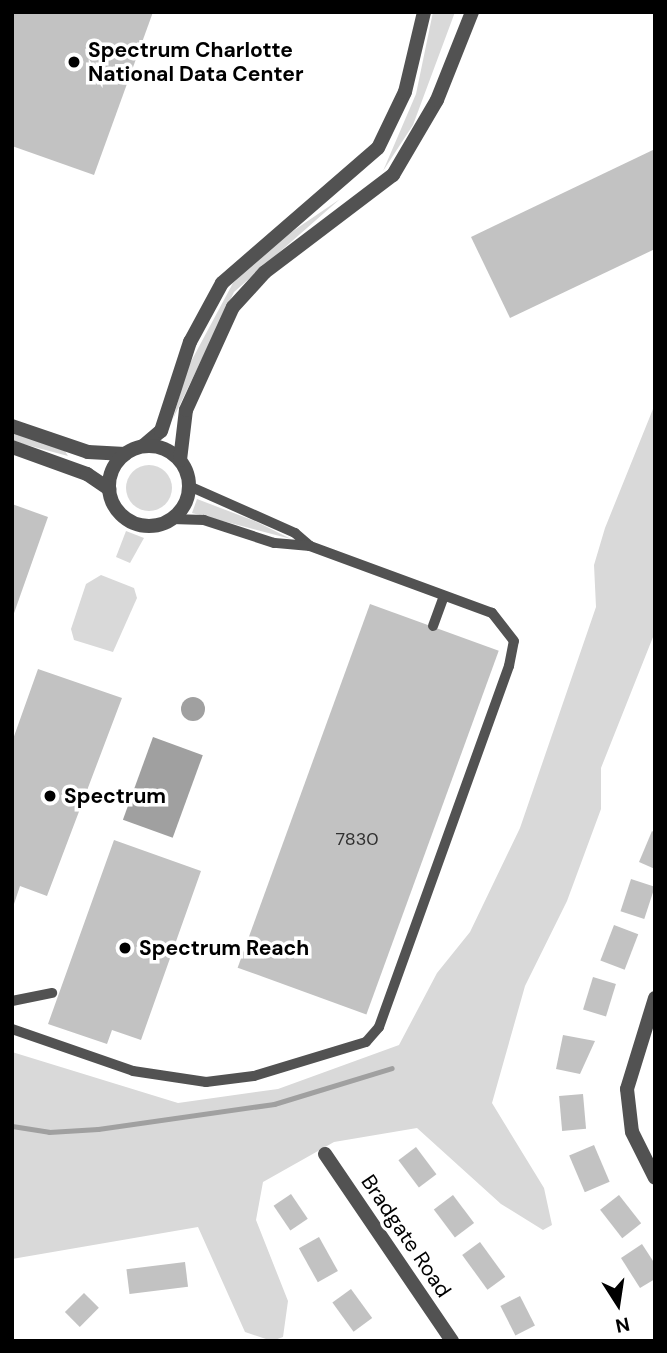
<!DOCTYPE html>
<style>
body{margin:0}
#map{position:relative;width:667px;height:1353px;overflow:hidden;background:#fff;font-family:"DM Sans",sans-serif}
div>[style]{position:absolute}
[style*='--x']{left:calc(var(--x)*1px);top:calc(var(--y)*1px);width:calc(var(--w)*1px);rotate:calc(var(--a)*1deg)}
.green>*{inset:0;background:#d9d9d9}
.round{border-radius:50%}
.water>*{inset:0;background:#a0a0a0;transform-origin:0 0}
.stream>*{height:5px;margin:-2.5px;padding:0 2.5px;transform-origin:2.5px;border-radius:2.5px;background:#a0a0a0}
.building>*{inset:0;background:#c2c2c2;transform-origin:0 0}
.lane>*{height:10px;margin:-5px;padding:0 5px;transform-origin:5px;border-radius:5px;background:#525252}
.street>*{height:14px;margin:-7px;padding:0 7px;transform-origin:7px;border-radius:7px;background:#525252}
.street>.ring{margin:-7px;padding:0;box-sizing:content-box;background:none;border:14px solid #525252;border-radius:50%}
.dots>*{width:19px;height:19px;translate:-50% -50%;box-sizing:border-box;border:4px solid #fff;border-radius:50%}
span{translate:-50% -50%;white-space:nowrap;text-align:center;line-height:1.15;-webkit-text-stroke:7px #fff;paint-order:stroke}
.number-label{font-size:18px;color:#303030}
.number-label span{-webkit-text-stroke-width:0}
.poi-label{font-size:21px;color:#000;font-weight:700}
.left{translate:0 -50%;text-align:left}
.street-label{font-size:21px;color:#000}
.frame{position:absolute;inset:0;border:14px solid #000;pointer-events:none}
.north{position:absolute;left:583px;top:1269px;width:70px;height:70px;-webkit-text-stroke:5px #fff;paint-order:stroke;rotate:168deg;font-size:19px;font-weight:700;line-height:28px;text-align:center;color:#000}
.north::after{content:'';display:block;margin:auto;width:24px;height:32px;background:#000;clip-path:polygon(50% 0,100% 100%,50% 72%,0 100%)}
</style>
<div id="map">
<div class="green">
<div style="clip-path:polygon(433px 12px,455px 12px,413px 125px,383px 171px,416px 94px)"></div>
<div style="clip-path:polygon(340px 199px,234px 292px,173px 419px,187px 369px,233px 283px,271px 246px)"></div>
<div style="clip-path:polygon(655px 404px,655px 632px,601px 768px,601px 809px,567px 901px,525px 986px,492px 1103px,544px 1188px,552px 1225px,543px 1230px,501px 1204px,417px 1128px,334px 1142px,263px 1182px,256px 1220px,288px 1301px,283px 1337px,272px 1341px,245px 1332px,198px 1227px,12px 1259px,12px 1052px,178px 1103px,278px 1089px,399px 1045px,437px 973px,470px 932px,520px 828px,596px 607px,594px 565px,605px 528px)"></div>
<div style="clip-path:polygon(12px 432px,65px 451px,68px 456px,12px 441px)"></div>
<div class="round" style="left:126px;top:465px;width:46px;height:46px"></div>
<div style="clip-path:polygon(197px 499px,257px 522px,291px 539px,192px 513px)"></div>
<div style="clip-path:polygon(126px 531px,144px 538px,130px 563px,116px 557px)"></div>
<div style="clip-path:polygon(101px 575px,134px 588px,137px 598px,113px 652px,74px 640px,71px 629px,86px 584px)"></div>
</div>
<div class="water">
<div class="round" style="left:181px;top:697px;width:24px;height:24px"></div>
<div style="left:153px;top:737px;width:53px;height:88px;rotate:20deg"></div>
</div>
<div class="stream">
<div style="--x:12;--y:1126;--w:37;--a:9"></div>
<div style="--x:49;--y:1132;--w:49;--a:-3.5"></div>
<div style="--x:98;--y:1129;--w:178;--a:-8.1"></div>
<div style="--x:274;--y:1104;--w:123;--a:-17"></div>
</div>
<div class="building">
<div style="clip-path:polygon(12px 12px,153px 12px,94px 175px,12px 146px)"></div>
<div style="clip-path:polygon(655px 149px,655px 249px,510px 318px,471px 237px)"></div>
<div style="clip-path:polygon(12px 504px,48px 517px,13px 616px,12px 616px)"></div>
<div style="left:370px;top:604px;width:137px;height:387px;rotate:20deg"></div>
<div style="clip-path:polygon(38px 669px,122px 698px,47px 896px,20px 886px,13px 907px,12px 742px)"></div>
<div style="clip-path:polygon(652px 831px,655px 833px,655px 869px,639px 862px)"></div>
<div style="clip-path:polygon(114px 840px,201px 871px,141px 1040px,112px 1030px,107px 1044px,48px 1024px)"></div>
<div style="left:631px;top:879px;width:25px;height:34px;rotate:18deg"></div>
<div style="left:614px;top:925px;width:26px;height:38px;rotate:21deg"></div>
<div style="left:593px;top:977px;width:24px;height:34px;rotate:17deg"></div>
<div style="clip-path:polygon(563px 1035px,595px 1041px,580px 1074px,556px 1069px)"></div>
<div style="left:583px;top:1094px;width:35px;height:24px;rotate:85deg"></div>
<div style="left:594px;top:1145px;width:40px;height:27px;rotate:67deg"></div>
<div style="left:416px;top:1147px;width:34px;height:22px;rotate:53deg"></div>
<div style="left:291px;top:1194px;width:30px;height:21px;rotate:56deg"></div>
<div style="left:453px;top:1195px;width:35px;height:24px;rotate:53deg"></div>
<div style="left:619px;top:1195px;width:36px;height:24px;rotate:52deg"></div>
<div style="left:319px;top:1237px;width:39px;height:23px;rotate:61deg"></div>
<div style="left:480px;top:1242px;width:43px;height:22px;rotate:54deg"></div>
<div style="clip-path:polygon(642px 1244px,655px 1264px,655px 1279px,640px 1288px,621px 1258px)"></div>
<div style="left:185px;top:1262px;width:25px;height:59px;rotate:83deg"></div>
<div style="left:351px;top:1289px;width:36px;height:23px;rotate:54deg"></div>
<div style="left:84px;top:1293px;width:21px;height:27px;rotate:45deg"></div>
<div style="left:520px;top:1296px;width:33px;height:22px;rotate:63deg"></div>
</div>
<div class="lane">
<div style="--x:189;--y:486;--w:116;--a:23.9"></div>
<div style="--x:295;--y:533;--w:20;--a:41"></div>
<div style="--x:433;--y:626;--w:32;--a:-70"></div>
<div style="--x:12;--y:1001;--w:41;--a:-11.3"></div>
<div style="--x:12;--y:1029;--w:128;--a:19.1"></div>
<div style="--x:133;--y:1071;--w:74;--a:8.6"></div>
<div style="--x:206;--y:1082;--w:48;--a:-7.1"></div>
<div style="--x:254;--y:1076;--w:117;--a:-16.9"></div>
<div style="--x:366;--y:1042;--w:20;--a:-49"></div>
<div style="--x:379;--y:1027;--w:384;--a:-70.2"></div>
<div style="--x:509;--y:666;--w:25;--a:-79"></div>
<div style="--x:514;--y:641;--w:36;--a:-128"></div>
<div style="--x:492;--y:613;--w:194;--a:-159.8"></div>
<div style="--x:310;--y:546;--w:36;--a:-175"></div>
<div style="--x:274;--y:543;--w:74;--a:-161.8"></div>
<div style="--x:204;--y:520;--w:32;--a:-178"></div>
</div>
<div class="street">
<div style="--x:12;--y:426;--w:80;--a:18.9"></div>
<div style="--x:88;--y:452;--w:37;--a:3"></div>
<div style="--x:143;--y:446;--w:23;--a:-40"></div>
<div style="--x:161;--y:431;--w:94;--a:-72"></div>
<div style="--x:190;--y:342;--w:67;--a:-61.5"></div>
<div style="--x:222;--y:283;--w:206;--a:-40.9"></div>
<div style="--x:378;--y:148;--w:62;--a:-64.3"></div>
<div style="--x:405;--y:92;--w:82;--a:-76.6"></div>
<div class="ring" style="left:109px;top:446px;width:66px;height:66px"></div>
<div style="--x:12;--y:447;--w:80;--a:19.8"></div>
<div style="--x:87;--y:474;--w:27;--a:34"></div>
<div style="--x:180;--y:460;--w:50;--a:-83.2"></div>
<div style="--x:186;--y:410;--w:113;--a:-65.5"></div>
<div style="--x:233;--y:307;--w:47;--a:-47.6"></div>
<div style="--x:265;--y:272;--w:161;--a:-37.2"></div>
<div style="--x:393;--y:175;--w:87;--a:-59.6"></div>
<div style="--x:437;--y:100;--w:95;--a:-68.3"></div>
<div style="--x:655;--y:998;--w:95;--a:107.1"></div>
<div style="--x:627;--y:1089;--w:43;--a:83.4"></div>
<div style="--x:632;--y:1132;--w:51;--a:63.4"></div>
<div style="--x:325;--y:1154;--w:226;--a:55.8"></div>
</div>
<div class="dots">
<div style="left:74px;top:62px;background:#000"></div>
<div style="left:50px;top:796px;background:#000"></div>
<div style="left:125px;top:948px;background:#000"></div>
</div>
<div class="number-label">
<span style="left:357px;top:839px">7830</span>
</div>
<div class="poi-label">
<span class="left" style="left:88px;top:62px">Spectrum Charlotte<br>National Data Center</span>
<span class="left" style="left:64px;top:796px">Spectrum</span>
<span class="left" style="left:139px;top:948px">Spectrum Reach</span>
</div>
<div class="street-label">
<span style="left:406px;top:1236px;rotate:56deg">Bradgate Road</span>
</div>
<div class="frame"></div>
<div class="north">N</div>
</div>
